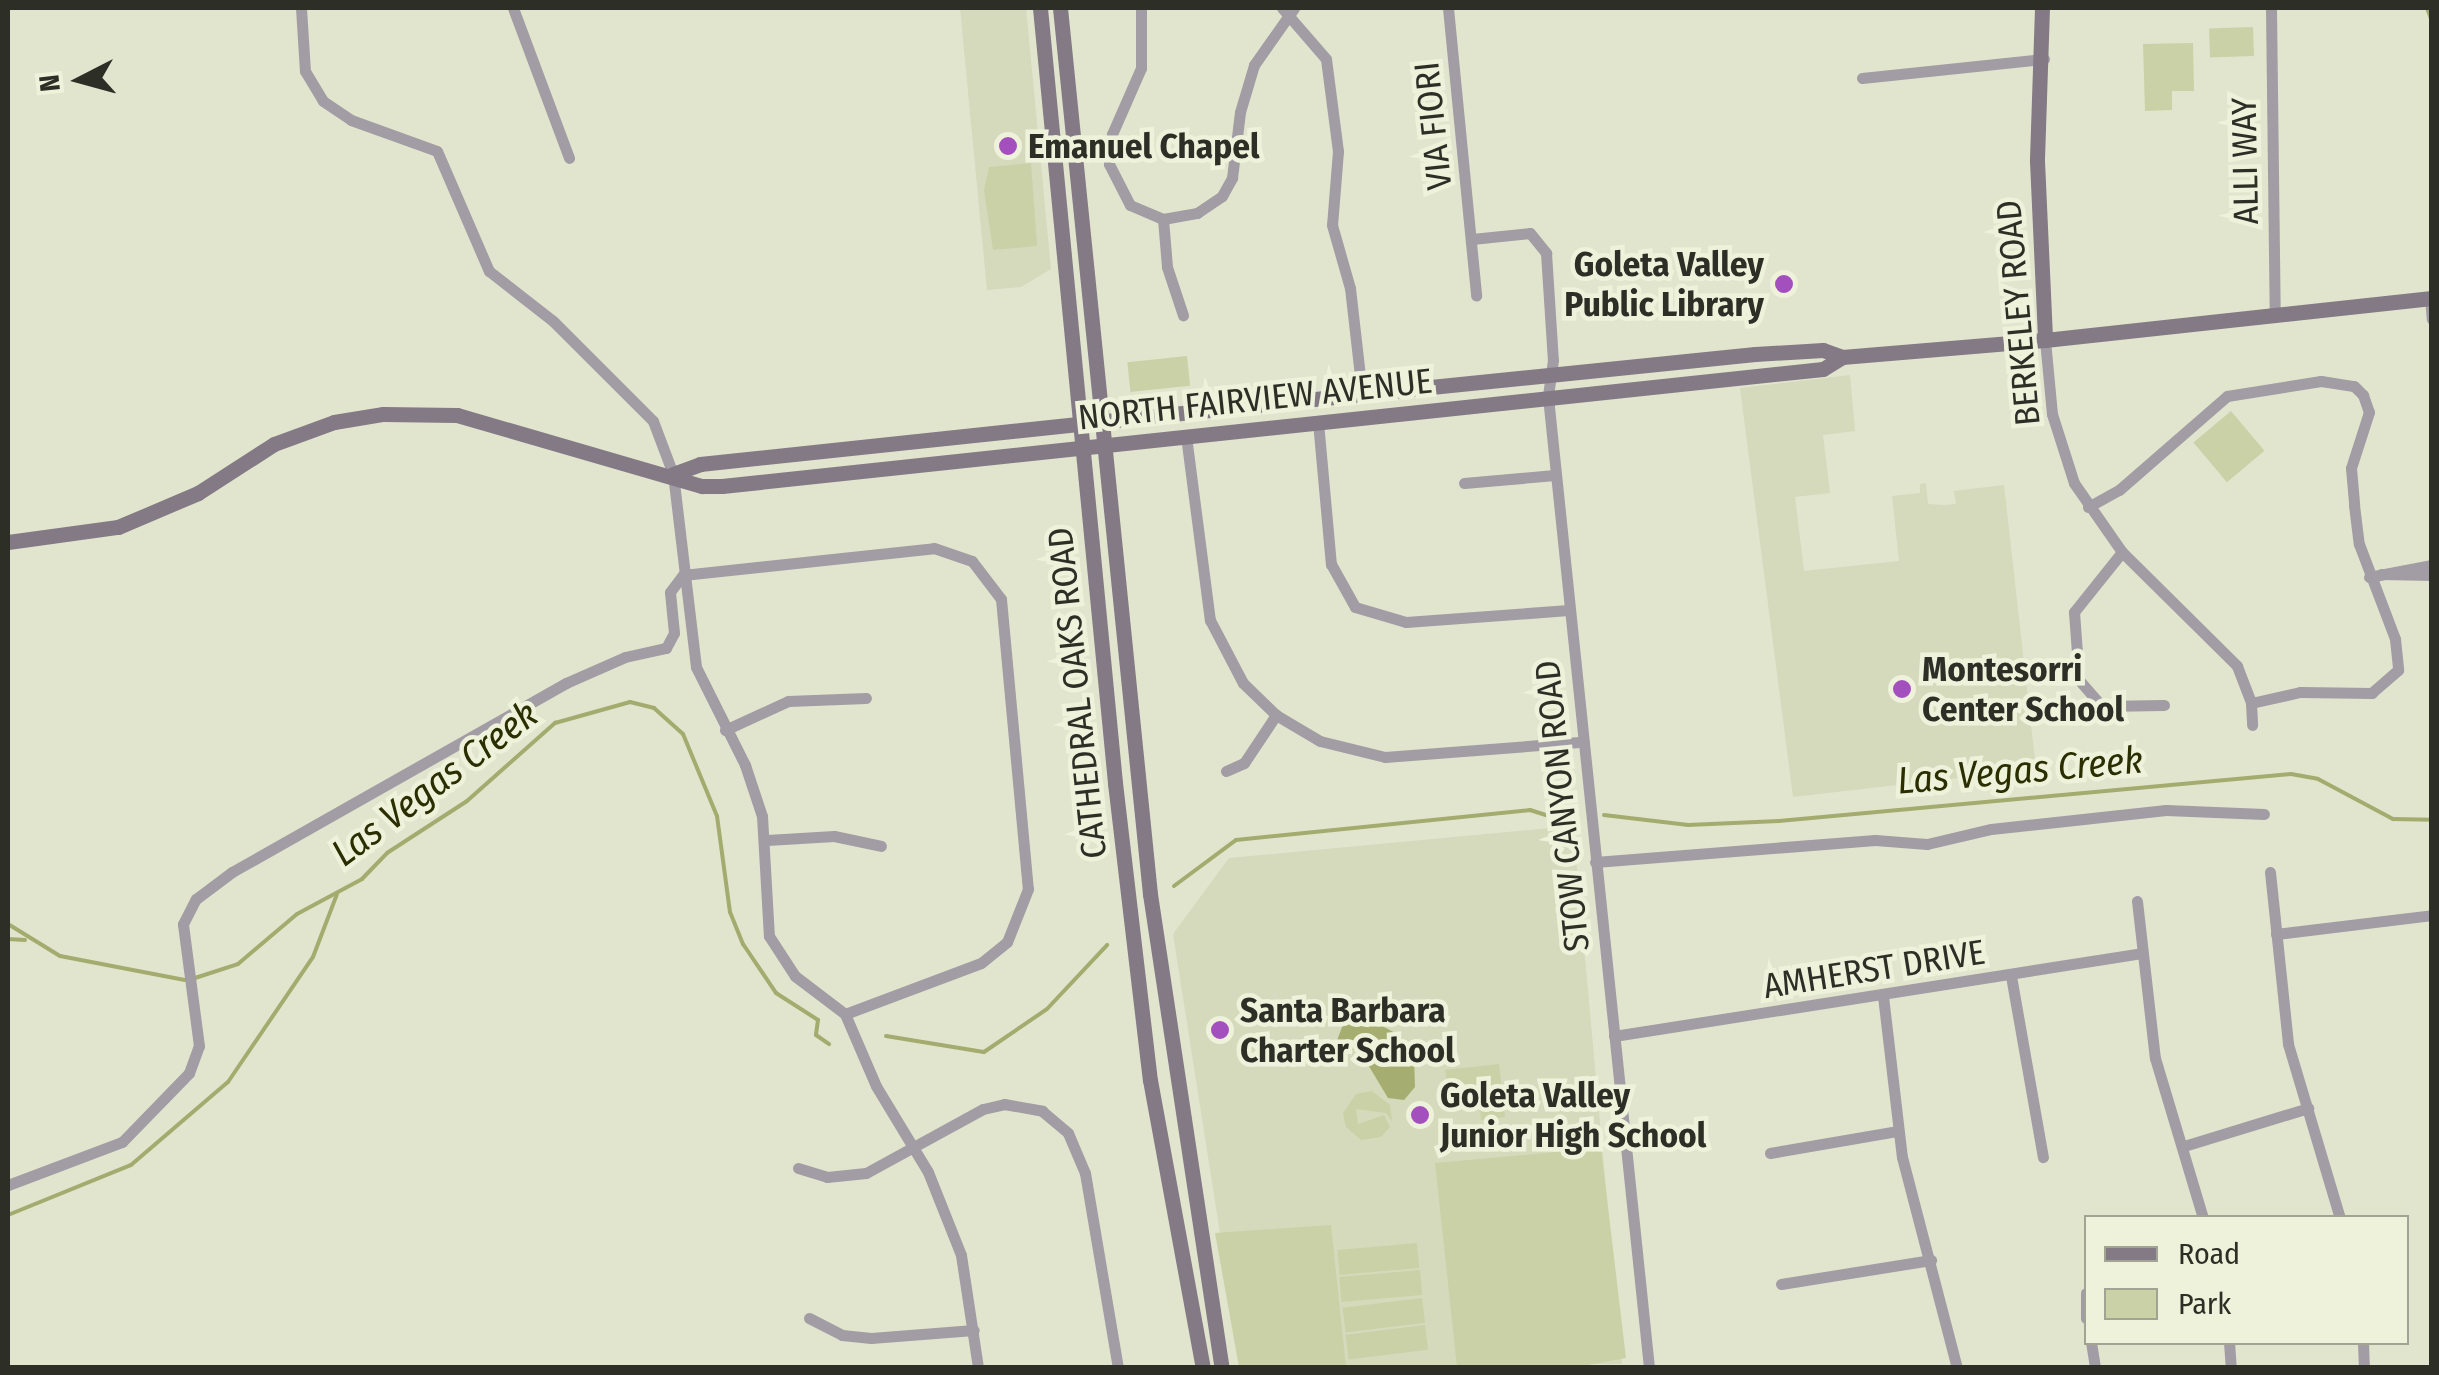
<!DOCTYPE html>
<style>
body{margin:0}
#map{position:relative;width:2439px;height:1375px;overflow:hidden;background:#e1e5ce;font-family:"Fira Sans Condensed",sans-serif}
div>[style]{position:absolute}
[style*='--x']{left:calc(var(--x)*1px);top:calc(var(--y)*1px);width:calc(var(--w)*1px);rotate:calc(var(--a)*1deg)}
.built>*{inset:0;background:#d4dabb}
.green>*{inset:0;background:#cad1a7;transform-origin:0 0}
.forest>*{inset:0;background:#a5ae70}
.stream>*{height:4px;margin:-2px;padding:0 2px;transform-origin:2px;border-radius:2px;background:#a3ac6e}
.street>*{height:11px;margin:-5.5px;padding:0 5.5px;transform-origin:5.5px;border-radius:5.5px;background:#a29ca4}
.secondary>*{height:15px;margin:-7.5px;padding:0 7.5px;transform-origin:7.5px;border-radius:7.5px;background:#837a86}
.dots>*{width:28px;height:28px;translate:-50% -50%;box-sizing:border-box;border:5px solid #eef2db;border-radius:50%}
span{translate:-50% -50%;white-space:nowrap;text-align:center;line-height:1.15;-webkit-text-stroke:9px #eef2db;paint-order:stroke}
.street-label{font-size:35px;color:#2d2f26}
.poi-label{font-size:35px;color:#2d2f26;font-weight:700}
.left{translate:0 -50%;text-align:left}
.right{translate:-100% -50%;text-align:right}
.water-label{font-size:38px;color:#2a2e00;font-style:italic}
.frame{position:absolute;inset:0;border:10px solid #2d2f26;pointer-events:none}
.legend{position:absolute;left:2084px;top:1215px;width:325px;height:130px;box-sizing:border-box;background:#eef2db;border:2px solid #a1a493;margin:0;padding:12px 18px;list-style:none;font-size:30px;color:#2d2f26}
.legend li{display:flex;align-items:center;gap:20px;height:50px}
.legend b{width:50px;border:2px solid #a1a493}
.north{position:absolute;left:30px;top:30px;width:100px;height:100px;-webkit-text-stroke:8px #eef2db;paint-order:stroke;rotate:264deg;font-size:28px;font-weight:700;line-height:40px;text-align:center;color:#2d2f26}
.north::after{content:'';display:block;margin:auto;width:35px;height:45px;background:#2d2f26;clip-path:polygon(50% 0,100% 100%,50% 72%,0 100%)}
</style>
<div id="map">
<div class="built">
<div style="clip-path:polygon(960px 8px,1026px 8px,1051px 269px,1021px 287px,987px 290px)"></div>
<div style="clip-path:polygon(1850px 375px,1855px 431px,1823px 435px,1830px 493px,1795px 497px,1804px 571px,1899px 561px,1892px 496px,1920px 493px,1920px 484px,1926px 483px,1928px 504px,1944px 505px,1956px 504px,1954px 491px,2004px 485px,2036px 769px,1793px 797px,1740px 388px)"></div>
<div style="clip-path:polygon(1573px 826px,1622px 1364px,1241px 1367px,1173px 934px,1229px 858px)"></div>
</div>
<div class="green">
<div style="left:2253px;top:27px;width:29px;height:44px;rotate:88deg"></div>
<div style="clip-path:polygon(2193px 43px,2194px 91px,2172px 91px,2172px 110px,2145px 111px,2143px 44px)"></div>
<div style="clip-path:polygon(1031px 163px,1037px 246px,993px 250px,984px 190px,989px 167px)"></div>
<div style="left:1187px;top:356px;width:30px;height:60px;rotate:84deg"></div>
<div style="left:2231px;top:411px;width:52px;height:49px;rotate:50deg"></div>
<div style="clip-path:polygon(1499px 1064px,1505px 1117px,1481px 1120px,1479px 1096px,1463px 1098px,1461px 1083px,1447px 1084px,1445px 1070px)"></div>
<div style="clip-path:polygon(1372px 1091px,1390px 1105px,1392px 1121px,1386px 1113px,1356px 1109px,1358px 1124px,1384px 1115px,1390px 1127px,1381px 1137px,1361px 1140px,1346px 1127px,1343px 1113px,1356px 1094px)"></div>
<div style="clip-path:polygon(1601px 1148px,1626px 1358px,1577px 1367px,1457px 1367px,1435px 1163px)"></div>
<div style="clip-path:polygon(1331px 1225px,1346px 1367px,1239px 1367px,1215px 1233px)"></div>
<div style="left:1417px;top:1243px;width:25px;height:80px;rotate:85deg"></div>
<div style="left:1420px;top:1270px;width:25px;height:81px;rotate:85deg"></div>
<div style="left:1422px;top:1298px;width:25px;height:80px;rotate:83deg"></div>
<div style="left:1425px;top:1325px;width:25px;height:80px;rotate:83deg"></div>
</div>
<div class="forest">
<div style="clip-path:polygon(1364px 1016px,1397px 1034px,1414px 1057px,1415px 1087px,1404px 1100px,1388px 1098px,1361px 1053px,1336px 1043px,1344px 1022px)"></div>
</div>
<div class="stream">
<div style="--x:2427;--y:8;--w:14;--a:69"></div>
<div style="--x:1604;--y:815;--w:85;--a:6.8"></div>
<div style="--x:1688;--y:825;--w:91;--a:-2.5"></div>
<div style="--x:1779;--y:821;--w:514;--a:-5.24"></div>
<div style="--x:2291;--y:774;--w:27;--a:10"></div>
<div style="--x:2318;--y:779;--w:85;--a:28.1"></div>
<div style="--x:2393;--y:819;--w:39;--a:1"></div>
<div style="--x:1174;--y:886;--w:77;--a:-36.6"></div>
<div style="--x:1236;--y:840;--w:296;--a:-5.8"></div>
<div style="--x:1530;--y:810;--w:43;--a:17.6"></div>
<div style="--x:8;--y:924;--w:61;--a:31.6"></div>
<div style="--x:60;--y:956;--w:127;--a:10.9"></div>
<div style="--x:8;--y:939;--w:17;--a:3"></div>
<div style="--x:195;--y:978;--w:45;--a:-18"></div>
<div style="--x:238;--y:964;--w:77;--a:-40.3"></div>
<div style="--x:297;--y:914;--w:74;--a:-28.3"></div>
<div style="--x:362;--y:879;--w:36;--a:-46"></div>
<div style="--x:387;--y:853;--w:95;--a:-33"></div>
<div style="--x:467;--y:801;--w:118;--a:-41.6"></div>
<div style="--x:555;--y:723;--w:78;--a:-15.6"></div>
<div style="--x:630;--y:702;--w:25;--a:14"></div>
<div style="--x:654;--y:708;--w:39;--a:42"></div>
<div style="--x:683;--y:734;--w:89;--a:67.5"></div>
<div style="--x:717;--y:816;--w:97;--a:82.3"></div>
<div style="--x:730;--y:912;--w:35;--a:68"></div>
<div style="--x:743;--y:944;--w:59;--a:56"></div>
<div style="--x:776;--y:993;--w:50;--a:32.7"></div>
<div style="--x:818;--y:1020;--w:15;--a:98"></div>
<div style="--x:816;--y:1035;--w:16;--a:35"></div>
<div style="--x:886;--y:1036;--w:99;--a:9.3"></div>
<div style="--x:984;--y:1052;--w:76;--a:-34.3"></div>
<div style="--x:1047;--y:1009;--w:88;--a:-46.8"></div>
<div style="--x:8;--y:1215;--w:133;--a:-22.1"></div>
<div style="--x:131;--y:1165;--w:128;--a:-40.6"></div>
<div style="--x:228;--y:1082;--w:151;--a:-55.8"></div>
<div style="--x:313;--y:957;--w:67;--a:-69.1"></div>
</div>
<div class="street">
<div style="--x:301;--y:8;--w:63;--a:86.4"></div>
<div style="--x:305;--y:71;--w:35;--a:59"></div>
<div style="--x:323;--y:101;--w:34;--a:34"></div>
<div style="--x:351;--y:120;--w:91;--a:19.8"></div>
<div style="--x:437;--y:151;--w:131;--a:66.6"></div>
<div style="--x:489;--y:271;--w:81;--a:38"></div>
<div style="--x:553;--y:321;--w:141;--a:45"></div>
<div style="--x:653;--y:421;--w:57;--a:69.3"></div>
<div style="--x:673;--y:474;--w:194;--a:83.2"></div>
<div style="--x:696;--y:667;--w:110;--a:63.4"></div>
<div style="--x:745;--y:765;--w:54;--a:71.6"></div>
<div style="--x:762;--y:816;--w:120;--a:86.7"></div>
<div style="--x:769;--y:936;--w:48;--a:57"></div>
<div style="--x:795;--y:976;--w:63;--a:37.2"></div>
<div style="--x:845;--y:1014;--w:78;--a:66.7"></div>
<div style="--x:876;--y:1086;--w:100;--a:58.8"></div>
<div style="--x:928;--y:1172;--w:89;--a:68.3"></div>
<div style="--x:961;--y:1255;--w:114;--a:81.4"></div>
<div style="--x:513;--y:8;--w:160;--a:69.5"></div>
<div style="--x:1141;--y:8;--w:60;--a:90"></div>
<div style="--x:1141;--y:68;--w:72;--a:113.7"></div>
<div style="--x:1112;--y:134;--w:30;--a:96"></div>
<div style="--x:1109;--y:164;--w:46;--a:62.9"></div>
<div style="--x:1130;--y:205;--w:36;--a:23"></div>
<div style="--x:1163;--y:219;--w:35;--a:-10"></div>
<div style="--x:1197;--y:213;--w:30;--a:-34"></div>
<div style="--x:1222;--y:196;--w:21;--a:-61"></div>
<div style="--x:1232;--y:178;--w:66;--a:-83.1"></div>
<div style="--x:1240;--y:112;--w:49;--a:-73.4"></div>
<div style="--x:1254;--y:65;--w:70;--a:-54.9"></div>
<div style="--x:1282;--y:8;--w:67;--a:49.2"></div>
<div style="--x:1326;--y:59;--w:93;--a:82.6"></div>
<div style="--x:1338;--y:151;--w:74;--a:94.6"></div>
<div style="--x:1332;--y:225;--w:66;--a:74.1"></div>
<div style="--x:1350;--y:288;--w:107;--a:83.5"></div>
<div style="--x:1448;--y:8;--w:289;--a:84.4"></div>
<div style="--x:2271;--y:8;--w:306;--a:89.3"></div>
<div style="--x:1862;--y:78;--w:183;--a:-6"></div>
<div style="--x:1163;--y:219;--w:48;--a:85.2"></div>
<div style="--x:1167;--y:267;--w:51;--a:71.6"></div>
<div style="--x:1472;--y:239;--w:58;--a:-5.9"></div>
<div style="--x:1530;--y:233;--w:26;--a:51"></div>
<div style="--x:1546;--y:253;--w:107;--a:86.3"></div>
<div style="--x:1553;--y:360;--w:37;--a:98"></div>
<div style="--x:1548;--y:397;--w:976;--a:84.06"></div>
<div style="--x:2430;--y:298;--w:21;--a:85"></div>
<div style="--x:2045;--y:340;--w:74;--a:84.6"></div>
<div style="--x:2052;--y:414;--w:72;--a:72.3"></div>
<div style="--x:2074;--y:483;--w:84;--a:55.2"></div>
<div style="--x:2122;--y:552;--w:162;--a:44.7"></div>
<div style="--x:2237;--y:666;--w:40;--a:69"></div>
<div style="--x:2251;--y:703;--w:22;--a:87"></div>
<div style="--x:1318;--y:422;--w:143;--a:84.8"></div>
<div style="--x:1331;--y:564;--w:49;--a:60.8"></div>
<div style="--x:1355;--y:607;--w:53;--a:16.4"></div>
<div style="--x:1406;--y:622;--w:163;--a:-4.2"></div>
<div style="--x:1186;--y:436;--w:186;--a:82.6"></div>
<div style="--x:1210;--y:620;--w:71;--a:62.4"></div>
<div style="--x:1243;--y:683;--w:46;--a:44.1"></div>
<div style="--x:1276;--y:715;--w:51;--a:30.6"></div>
<div style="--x:1320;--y:741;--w:67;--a:13.8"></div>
<div style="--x:1385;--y:757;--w:198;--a:-4.4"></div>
<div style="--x:1464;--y:483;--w:91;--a:-5"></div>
<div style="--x:2088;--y:507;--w:35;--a:-29"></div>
<div style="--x:2119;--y:490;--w:143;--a:-41"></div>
<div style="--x:2227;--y:396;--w:95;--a:-9.1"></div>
<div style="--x:2321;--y:381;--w:33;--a:9"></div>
<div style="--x:2354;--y:386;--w:13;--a:45"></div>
<div style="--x:2363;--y:395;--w:18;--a:71"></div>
<div style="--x:2369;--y:412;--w:59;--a:107.8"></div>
<div style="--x:2351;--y:468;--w:37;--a:85"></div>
<div style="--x:2354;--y:505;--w:39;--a:83"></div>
<div style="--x:2359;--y:544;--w:102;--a:69.2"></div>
<div style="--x:2395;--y:639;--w:31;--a:84"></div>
<div style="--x:2398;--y:670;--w:35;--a:139"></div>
<div style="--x:2372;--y:693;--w:72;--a:-179.2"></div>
<div style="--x:2300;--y:692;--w:50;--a:167.3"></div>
<div style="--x:2122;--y:552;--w:77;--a:128.7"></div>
<div style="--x:2074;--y:612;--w:68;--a:85.8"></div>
<div style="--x:2079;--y:680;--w:35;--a:49"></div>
<div style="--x:2102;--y:706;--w:62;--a:-0.9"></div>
<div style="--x:2381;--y:574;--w:51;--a:1.1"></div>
<div style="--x:2369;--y:577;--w:64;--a:-10.8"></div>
<div style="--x:725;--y:730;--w:69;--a:-24.7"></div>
<div style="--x:788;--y:701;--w:78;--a:-2.2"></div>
<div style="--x:1226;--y:771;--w:20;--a:-24"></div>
<div style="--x:1244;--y:763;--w:58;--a:-56.3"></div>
<div style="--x:767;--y:840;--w:67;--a:-3.4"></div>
<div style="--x:834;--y:836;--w:48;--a:12"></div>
<div style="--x:1595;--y:862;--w:281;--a:-4.5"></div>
<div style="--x:1875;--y:840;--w:52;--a:4.4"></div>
<div style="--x:1927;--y:844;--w:66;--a:-13.2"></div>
<div style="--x:1991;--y:829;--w:176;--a:-6.2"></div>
<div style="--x:2166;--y:810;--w:98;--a:2.3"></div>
<div style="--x:2270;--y:872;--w:173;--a:84"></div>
<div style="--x:2288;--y:1044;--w:182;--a:73.4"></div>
<div style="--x:2137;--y:901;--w:158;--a:83.5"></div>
<div style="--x:2155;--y:1058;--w:167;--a:73.3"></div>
<div style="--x:2276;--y:934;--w:157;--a:-6.9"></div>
<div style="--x:2011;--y:976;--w:184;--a:80"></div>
<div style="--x:1883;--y:996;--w:162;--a:83.3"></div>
<div style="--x:1902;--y:1157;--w:218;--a:75.4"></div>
<div style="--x:1614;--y:1036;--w:534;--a:-8.93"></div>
<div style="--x:2184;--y:1146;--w:130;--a:-17"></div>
<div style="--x:1770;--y:1153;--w:130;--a:-9.8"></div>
<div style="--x:798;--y:1168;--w:30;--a:17"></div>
<div style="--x:827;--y:1177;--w:39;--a:-6"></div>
<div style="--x:866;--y:1173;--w:133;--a:-28.7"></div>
<div style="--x:983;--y:1109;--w:22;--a:-13"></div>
<div style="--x:1004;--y:1104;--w:39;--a:10"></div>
<div style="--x:1042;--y:1111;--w:34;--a:40"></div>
<div style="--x:1068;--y:1133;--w:43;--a:67"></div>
<div style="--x:1085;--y:1173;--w:198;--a:80.4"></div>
<div style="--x:8;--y:1185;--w:122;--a:-20.7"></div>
<div style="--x:122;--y:1142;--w:96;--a:-45.8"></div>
<div style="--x:189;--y:1073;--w:29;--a:-70"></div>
<div style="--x:199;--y:1046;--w:123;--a:-97.5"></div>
<div style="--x:183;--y:924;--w:28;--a:-63"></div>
<div style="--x:196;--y:899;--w:45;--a:-36.9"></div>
<div style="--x:232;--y:872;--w:384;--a:-29.5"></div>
<div style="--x:566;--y:683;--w:64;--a:-23.8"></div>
<div style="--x:625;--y:657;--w:42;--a:-12.4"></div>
<div style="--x:666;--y:648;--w:17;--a:-62"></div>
<div style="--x:674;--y:633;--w:41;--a:-95.6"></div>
<div style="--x:670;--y:592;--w:21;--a:-53"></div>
<div style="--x:683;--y:575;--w:252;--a:-6.1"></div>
<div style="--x:934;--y:548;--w:40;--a:18.9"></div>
<div style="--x:972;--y:561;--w:48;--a:52.7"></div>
<div style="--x:1001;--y:599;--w:291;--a:84.7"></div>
<div style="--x:1028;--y:889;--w:57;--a:111.6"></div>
<div style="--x:1007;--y:942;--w:33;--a:141"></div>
<div style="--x:981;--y:963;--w:145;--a:159.4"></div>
<div style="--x:1781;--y:1284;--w:152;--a:-9.1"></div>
<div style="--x:2086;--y:1293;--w:25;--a:90"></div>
<div style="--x:809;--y:1318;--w:37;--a:27"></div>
<div style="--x:842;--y:1335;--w:29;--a:6"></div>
<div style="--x:871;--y:1338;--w:103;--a:-4.4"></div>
<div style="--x:2091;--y:1342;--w:26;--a:81"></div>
<div style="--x:2229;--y:1342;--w:26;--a:86"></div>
<div style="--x:2363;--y:1342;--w:26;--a:88"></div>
</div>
<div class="secondary">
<div style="--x:1040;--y:8;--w:779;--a:84.47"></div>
<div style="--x:1115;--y:783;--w:299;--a:83.3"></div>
<div style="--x:1150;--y:1080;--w:293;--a:79.6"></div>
<div style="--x:1060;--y:8;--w:891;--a:84.2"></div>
<div style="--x:1150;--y:894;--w:479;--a:81.4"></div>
<div style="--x:2042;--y:8;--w:153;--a:91.9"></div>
<div style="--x:2037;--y:161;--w:179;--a:87.4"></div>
<div style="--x:673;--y:474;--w:29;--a:-20"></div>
<div style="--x:700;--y:464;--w:666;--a:-6.04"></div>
<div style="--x:1362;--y:394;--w:395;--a:-5.8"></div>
<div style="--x:1755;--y:354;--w:68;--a:-3.4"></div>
<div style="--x:1823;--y:350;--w:20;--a:20"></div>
<div style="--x:1842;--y:357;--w:204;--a:-4.8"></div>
<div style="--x:2045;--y:340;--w:389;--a:-6.2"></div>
<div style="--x:8;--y:542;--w:111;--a:-7.8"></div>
<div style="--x:118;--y:527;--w:87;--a:-23"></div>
<div style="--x:198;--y:493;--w:90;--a:-32.8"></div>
<div style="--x:274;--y:444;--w:64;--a:-20.1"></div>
<div style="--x:334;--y:422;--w:50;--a:-9.3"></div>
<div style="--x:383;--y:414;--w:74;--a:0.8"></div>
<div style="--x:457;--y:415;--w:255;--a:16.2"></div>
<div style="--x:702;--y:486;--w:20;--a:0"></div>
<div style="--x:722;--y:486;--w:1107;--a:-6.07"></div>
<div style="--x:1823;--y:369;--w:22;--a:-32"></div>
</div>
<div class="dots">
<div style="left:1008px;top:146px;background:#a350be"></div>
<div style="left:1784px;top:284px;background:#a350be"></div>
<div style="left:1902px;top:689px;background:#a350be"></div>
<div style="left:1220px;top:1030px;background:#a350be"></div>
<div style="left:1420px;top:1115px;background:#a350be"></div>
</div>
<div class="street-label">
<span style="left:1433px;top:126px;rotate:-96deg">VIA FIORI</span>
<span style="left:2245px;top:161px;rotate:-91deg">ALLI WAY</span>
<span style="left:2018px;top:313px;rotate:-95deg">BERKELEY ROAD</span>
<span style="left:1255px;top:399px;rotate:-6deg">NORTH FAIRVIEW AVENUE</span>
<span style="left:1077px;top:693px;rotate:-96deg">CATHEDRAL OAKS ROAD</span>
<span style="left:1562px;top:806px;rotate:-96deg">STOW CANYON ROAD</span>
<span style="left:1874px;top:969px;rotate:-9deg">AMHERST DRIVE</span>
</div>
<div class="poi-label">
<span class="left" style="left:1028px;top:146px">Emanuel Chapel</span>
<span class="right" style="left:1764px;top:284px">Goleta Valley<br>Public Library</span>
<span class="left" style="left:1922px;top:689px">Montesorri<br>Center School</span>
<span class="left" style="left:1240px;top:1030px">Santa Barbara<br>Charter School</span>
<span class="left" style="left:1440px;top:1115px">Goleta Valley<br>Junior High School</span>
</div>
<div class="water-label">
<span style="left:2020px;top:771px;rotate:-5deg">Las Vegas Creek</span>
<span style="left:435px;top:784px;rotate:-37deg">Las Vegas Creek</span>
</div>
<div class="frame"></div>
<ul class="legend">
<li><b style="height:12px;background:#837a86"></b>Road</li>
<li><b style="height:28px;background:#cad1a7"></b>Park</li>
</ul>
<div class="north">N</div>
</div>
